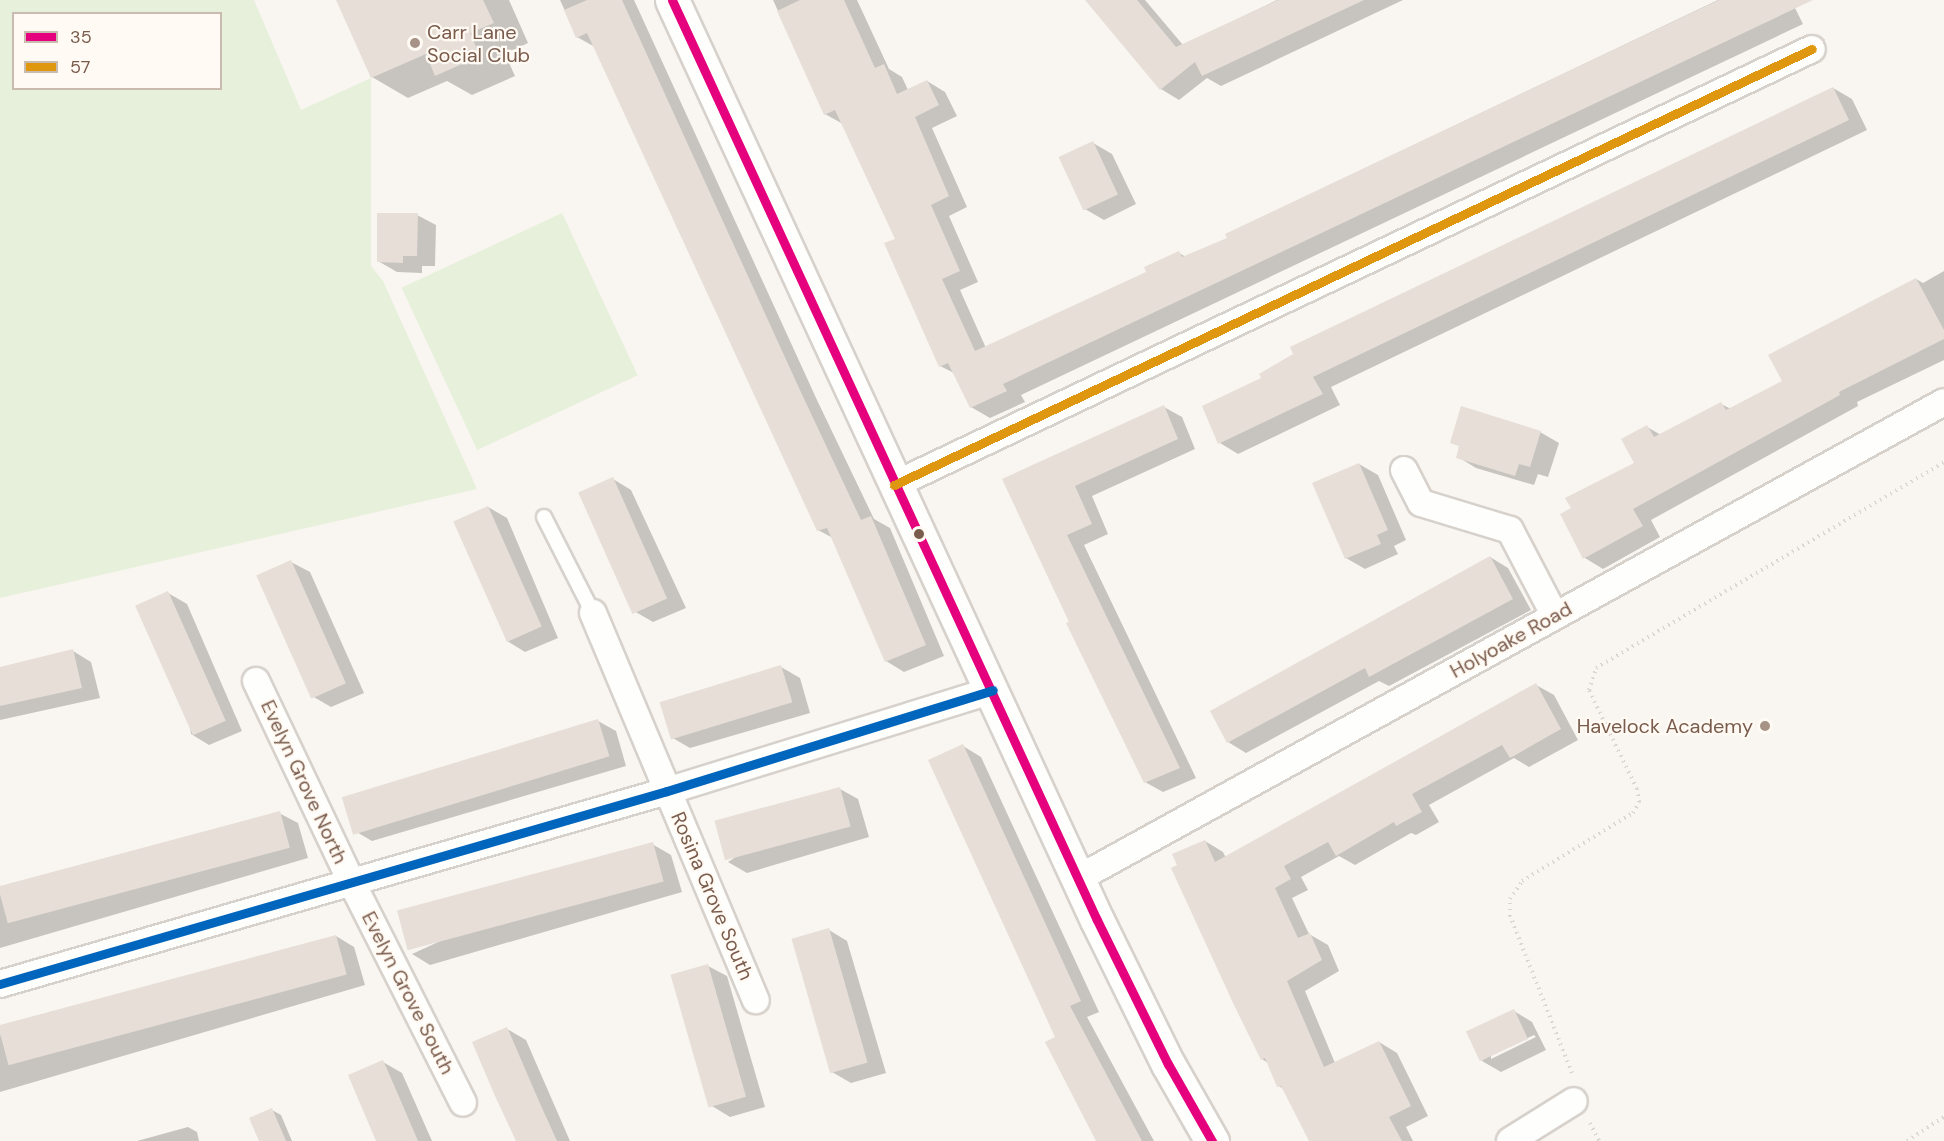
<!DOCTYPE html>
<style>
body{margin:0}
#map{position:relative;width:1944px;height:1141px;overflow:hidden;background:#f9f5f0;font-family:"DM Sans",sans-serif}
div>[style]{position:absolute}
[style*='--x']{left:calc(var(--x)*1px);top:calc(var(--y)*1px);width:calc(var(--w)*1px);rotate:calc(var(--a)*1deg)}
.green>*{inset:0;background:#e7f0db;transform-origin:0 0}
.shadow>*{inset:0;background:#0003}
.building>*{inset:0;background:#e6ded7;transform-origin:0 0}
.path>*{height:4px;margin-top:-2px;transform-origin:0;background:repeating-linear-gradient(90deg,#dcd5d0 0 1.5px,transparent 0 6px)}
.roads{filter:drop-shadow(2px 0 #d7d1cb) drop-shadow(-2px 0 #d7d1cb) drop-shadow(0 2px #d7d1cb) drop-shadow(0 -2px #d7d1cb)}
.lane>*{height:14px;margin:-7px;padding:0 7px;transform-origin:7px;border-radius:7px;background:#fefefd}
.street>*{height:26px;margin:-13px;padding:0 13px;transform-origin:13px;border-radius:13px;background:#fefefd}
.secondary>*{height:33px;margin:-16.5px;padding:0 16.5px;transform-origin:16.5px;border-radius:16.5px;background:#fefefd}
.bus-1>*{height:9px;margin:-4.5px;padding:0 4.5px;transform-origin:4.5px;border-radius:4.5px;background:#e5007d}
.bus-2>*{height:9px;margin:-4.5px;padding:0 4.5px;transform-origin:4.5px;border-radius:4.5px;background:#de970f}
.bus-3>*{height:9px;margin:-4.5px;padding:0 4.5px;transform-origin:4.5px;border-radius:4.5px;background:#0065bd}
.dots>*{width:16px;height:16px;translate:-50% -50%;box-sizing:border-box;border:3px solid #fffaf3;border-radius:50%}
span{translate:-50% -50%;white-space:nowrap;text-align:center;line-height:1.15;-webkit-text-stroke:4.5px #fffaf3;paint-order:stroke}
.poi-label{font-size:20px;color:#7a5c4d}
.left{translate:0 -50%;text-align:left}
.right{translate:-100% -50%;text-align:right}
.street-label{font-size:20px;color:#7a5c4d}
.legend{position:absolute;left:12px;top:12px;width:210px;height:78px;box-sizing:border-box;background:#fffaf3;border:2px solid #cabbb1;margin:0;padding:8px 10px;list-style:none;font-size:18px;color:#7a5c4d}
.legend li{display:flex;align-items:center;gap:12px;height:30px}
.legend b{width:30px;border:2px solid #cabbb1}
</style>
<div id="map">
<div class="green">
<div style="clip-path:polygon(evenodd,0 0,254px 0,301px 110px,371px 78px,371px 266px,383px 281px,477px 489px,0 598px,0 0,14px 14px,220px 14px,220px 88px,14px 88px,14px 14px)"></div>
<div style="left:562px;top:213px;width:179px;height:177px;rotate:65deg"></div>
</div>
<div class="shadow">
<div style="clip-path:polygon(338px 0,509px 0,528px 43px,505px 54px,515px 76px,472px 95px,447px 81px,408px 98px,372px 77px)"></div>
<div style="clip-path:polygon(560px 0,634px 0,817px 400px,874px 519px,890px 528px,944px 656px,904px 672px,886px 661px,833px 538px,818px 530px,595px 47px,577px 37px)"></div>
<div style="clip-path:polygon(773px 0,857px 0,889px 69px,902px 77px,908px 90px,927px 81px,945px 92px,957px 116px,932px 128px,967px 207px,949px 216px,978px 282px,960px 290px,986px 348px,1148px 273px,1179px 253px,1186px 257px,1229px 239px,1227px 234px,1718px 0,1791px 0,1803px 24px,1021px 395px,1025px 402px,990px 418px,971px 407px,956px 374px,940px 366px,897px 239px,843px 124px,825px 114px)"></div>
<div style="clip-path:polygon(1087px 0,1145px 0,1183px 45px,1277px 0,1403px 0,1221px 86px,1207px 78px,1179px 100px,1161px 89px)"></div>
<div style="clip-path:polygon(1833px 88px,1852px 99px,1867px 130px,1331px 387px,1340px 405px,1238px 454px,1220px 443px,1263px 379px)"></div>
<div style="clip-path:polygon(1093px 143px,1112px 154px,1136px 204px,1104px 220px,1085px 209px)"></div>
<div style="clip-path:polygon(417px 215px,436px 225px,435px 266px,422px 266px,422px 273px,397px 272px,378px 261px)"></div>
<div style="clip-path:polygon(1944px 271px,1944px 360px,1857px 402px,1858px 406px,1651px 520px,1660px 537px,1603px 569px,1585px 558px,1562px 515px,1636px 464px,1647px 427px,1661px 435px,1721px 404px,1731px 409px,1784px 382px,1916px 279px,1923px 283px)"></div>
<div style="clip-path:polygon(1164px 407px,1182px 417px,1195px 449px,1092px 496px,1108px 534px,1084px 545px,1196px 778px,1163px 792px,1145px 782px,1004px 479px)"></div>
<div style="clip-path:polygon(1540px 432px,1559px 443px,1548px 477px,1538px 474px,1534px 485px,1476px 468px,1458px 457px,1461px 447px,1452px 442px)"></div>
<div style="clip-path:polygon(1359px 464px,1378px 475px,1406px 540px,1394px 546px,1398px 554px,1365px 569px,1346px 558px)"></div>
<div style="clip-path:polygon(613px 479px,631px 490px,686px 608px,653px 622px,634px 611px)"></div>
<div style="clip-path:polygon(488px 507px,507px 518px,558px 638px,525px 652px,507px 641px)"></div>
<div style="clip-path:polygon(1490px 557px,1508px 568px,1531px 610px,1389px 686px,1379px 681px,1246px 753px,1228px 742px)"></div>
<div style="clip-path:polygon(291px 562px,310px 572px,364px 693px,331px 707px,312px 696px)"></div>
<div style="clip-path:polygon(168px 593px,187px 604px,242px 731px,209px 745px,191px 734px)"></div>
<div style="clip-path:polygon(73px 651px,91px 662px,100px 698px,0 720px,0 668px)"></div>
<div style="clip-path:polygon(781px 667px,800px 678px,810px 713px,690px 748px,671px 737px)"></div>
<div style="clip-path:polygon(1536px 685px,1554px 695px,1578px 740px,1529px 767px,1514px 758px,1429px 805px,1439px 822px,1416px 835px,1411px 833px,1355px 865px,1339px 856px,1301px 877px,1308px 890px,1292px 898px,1309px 934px,1328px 945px,1339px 971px,1305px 991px,1335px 1063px,1379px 1042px,1397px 1053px,1428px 1116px,1406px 1127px,1413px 1141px,1311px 1141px,1285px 1090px,1279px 1086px,1268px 1063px,1262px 1059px,1205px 841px,1223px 852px,1226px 858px)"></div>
<div style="clip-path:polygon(598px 721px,616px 731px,626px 766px,372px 841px,353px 830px)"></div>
<div style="clip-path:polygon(963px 746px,981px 757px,1099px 1012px,1087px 1017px,1154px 1141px,1099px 1141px)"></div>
<div style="clip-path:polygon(840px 789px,858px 799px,869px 837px,747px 873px,728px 862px)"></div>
<div style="clip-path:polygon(279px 813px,298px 823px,308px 858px,0 948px,0 894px)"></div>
<div style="clip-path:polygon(652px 844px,671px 855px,682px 892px,430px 965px,412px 954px)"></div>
<div style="clip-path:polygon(829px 930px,847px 941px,886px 1073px,851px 1083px,832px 1072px)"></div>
<div style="clip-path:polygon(336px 936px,354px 947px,365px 985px,0 1092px,0 1035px)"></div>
<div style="clip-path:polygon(708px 966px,727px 976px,765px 1107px,730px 1117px,712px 1106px)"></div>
<div style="clip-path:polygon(evenodd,1514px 1011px,1532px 1022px,1546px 1050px,1501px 1072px,1482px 1061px,1514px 1011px,1534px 1035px,1536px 1037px,1491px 1059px,1491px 1055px,1534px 1035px)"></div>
<div style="clip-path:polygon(507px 1029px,526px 1040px,570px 1141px,517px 1141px)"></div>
<div style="clip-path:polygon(383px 1062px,402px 1073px,432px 1141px,379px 1141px)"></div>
<div style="clip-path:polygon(272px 1110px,281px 1115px,292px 1141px,261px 1141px)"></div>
<div style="clip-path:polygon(188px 1127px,197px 1132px,199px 1141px,137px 1141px)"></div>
</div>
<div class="building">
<div style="clip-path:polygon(336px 0,483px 0,494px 23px,470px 33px,480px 56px,435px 76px,426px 54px,371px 78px)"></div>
<div style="clip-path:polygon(587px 0,622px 0,799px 388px,861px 520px,871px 516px,926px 645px,885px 662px,827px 528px,817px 531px,587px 33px,576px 38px,564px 10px)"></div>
<div style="clip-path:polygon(800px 0,844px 0,875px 68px,884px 64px,897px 94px,927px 80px,939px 105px,915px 117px,949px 196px,931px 205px,960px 271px,942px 279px,975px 351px,1146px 272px,1144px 267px,1179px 251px,1182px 257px,1227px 238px,1225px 234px,1719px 0,1813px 0,1003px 384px,1007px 391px,970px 408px,948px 363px,939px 367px,884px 243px,895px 239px,835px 110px,824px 115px,777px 11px)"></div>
<div style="clip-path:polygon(1085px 0,1137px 0,1176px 47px,1278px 0,1364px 0,1202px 76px,1195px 62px,1160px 90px)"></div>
<div style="clip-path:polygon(1833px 87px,1849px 120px,1313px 377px,1323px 394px,1218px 444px,1202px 406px,1261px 378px,1259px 374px,1293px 354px,1290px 347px)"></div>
<div style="left:1093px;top:141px;width:59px;height:38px;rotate:65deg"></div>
<div style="clip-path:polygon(377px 213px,418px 213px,417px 256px,403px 256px,403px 263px,377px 262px)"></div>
<div style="clip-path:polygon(1916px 278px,1944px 330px,1944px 339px,1839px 392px,1840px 395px,1633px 509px,1643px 526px,1583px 559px,1560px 514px,1571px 508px,1565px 498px,1634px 463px,1621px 439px,1647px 425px,1654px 437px,1721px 402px,1726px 410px,1782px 381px,1768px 355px)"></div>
<div style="clip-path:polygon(1164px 405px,1178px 439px,1075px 486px,1092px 524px,1067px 535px,1180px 768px,1144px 783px,1066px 623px,1069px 622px,1002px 479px)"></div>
<div style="clip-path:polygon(1461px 406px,1541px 431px,1530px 467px,1519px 464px,1515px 476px,1456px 458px,1459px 446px,1450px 443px)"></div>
<div style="clip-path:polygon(1359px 463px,1388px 530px,1377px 535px,1381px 544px,1345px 559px,1312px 483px)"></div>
<div style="left:613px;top:477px;width:133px;height:38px;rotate:66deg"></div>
<div style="left:488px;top:506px;width:132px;height:38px;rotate:66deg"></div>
<div style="clip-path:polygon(1490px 556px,1513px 599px,1369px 677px,1365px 668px,1227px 743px,1210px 711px)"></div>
<div style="left:291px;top:560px;width:135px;height:38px;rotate:66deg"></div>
<div style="left:168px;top:591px;width:142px;height:36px;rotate:66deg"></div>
<div style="clip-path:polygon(73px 649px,82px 688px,0 706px,0 667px)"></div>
<div style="left:781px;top:665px;width:39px;height:127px;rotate:73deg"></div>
<div style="clip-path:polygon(1536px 683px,1561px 729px,1510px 758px,1502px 745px,1412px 794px,1422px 812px,1396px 826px,1394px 822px,1336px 856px,1328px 842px,1284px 866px,1291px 879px,1275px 888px,1298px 938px,1310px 933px,1322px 960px,1287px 981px,1324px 1067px,1379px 1041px,1411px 1106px,1389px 1117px,1402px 1141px,1309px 1141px,1281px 1086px,1277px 1087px,1265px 1058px,1261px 1060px,1234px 1005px,1171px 868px,1177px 865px,1172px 854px,1205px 840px,1215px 862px)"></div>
<div style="left:598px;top:719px;width:39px;height:268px;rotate:73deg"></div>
<div style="clip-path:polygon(963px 744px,1081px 1001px,1070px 1006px,1142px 1141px,1096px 1141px,1045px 1042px,1055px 1037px,928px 760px)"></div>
<div style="left:840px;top:787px;width:41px;height:130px;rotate:75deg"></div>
<div style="left:280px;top:811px;width:38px;height:292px;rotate:75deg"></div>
<div style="left:653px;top:842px;width:41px;height:265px;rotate:75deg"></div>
<div style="left:829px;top:928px;width:140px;height:39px;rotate:74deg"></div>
<div style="left:336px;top:935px;width:41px;height:350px;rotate:75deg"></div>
<div style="left:708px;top:964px;width:138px;height:39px;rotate:74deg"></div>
<div style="left:1514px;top:1009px;width:33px;height:53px;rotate:65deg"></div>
<div style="clip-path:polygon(507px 1027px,538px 1099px,557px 1141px,516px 1141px,495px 1096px,472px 1042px)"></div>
<div style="clip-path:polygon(383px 1060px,400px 1099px,418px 1141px,376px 1141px,348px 1075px)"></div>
<div style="clip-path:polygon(272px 1108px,277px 1120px,286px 1141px,259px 1141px,249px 1118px)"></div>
</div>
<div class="path">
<div style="--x:1572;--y:1073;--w:169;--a:-111.5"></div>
<div style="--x:1510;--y:916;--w:17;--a:-90"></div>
<div style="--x:1510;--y:899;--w:22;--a:-56"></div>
<div style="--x:1522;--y:881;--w:130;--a:-31.5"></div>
<div style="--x:1633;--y:813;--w:13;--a:-61"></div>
<div style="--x:1639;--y:802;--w:13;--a:-99"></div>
<div style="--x:1637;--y:789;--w:110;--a:-115.9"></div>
<div style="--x:1589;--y:690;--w:23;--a:-72"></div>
<div style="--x:1596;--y:668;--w:404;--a:-30.6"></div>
<div style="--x:1590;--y:1123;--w:20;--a:63"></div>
<div style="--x:1907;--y:1141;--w:44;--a:-33"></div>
</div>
<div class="roads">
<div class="lane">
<div style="--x:544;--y:517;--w:108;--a:63"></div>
</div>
<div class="street">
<div style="--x:1404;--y:470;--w:37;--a:63"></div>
<div style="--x:1421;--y:503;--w:93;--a:16.9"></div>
<div style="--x:1510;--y:530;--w:97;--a:62.4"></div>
<div style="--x:894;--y:485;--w:1016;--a:-25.41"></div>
<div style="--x:593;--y:613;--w:420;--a:67.2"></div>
<div style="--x:256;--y:681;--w:224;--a:64.6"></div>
<div style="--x:352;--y:883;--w:246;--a:63.2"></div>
<div style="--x:1079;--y:878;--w:987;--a:-28.82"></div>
<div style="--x:0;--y:984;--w:694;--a:-16.14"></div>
<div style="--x:667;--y:791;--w:341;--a:-17.2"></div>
<div style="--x:1510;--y:1141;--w:75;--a:-32"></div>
</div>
<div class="secondary">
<div style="--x:672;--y:0;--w:1013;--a:65.21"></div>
<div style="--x:1097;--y:920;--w:161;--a:63.8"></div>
<div style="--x:1168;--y:1064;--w:89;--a:60.3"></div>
</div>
</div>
<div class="bus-1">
<div style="--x:672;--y:0;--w:1013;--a:65.21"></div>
<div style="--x:1097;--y:920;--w:161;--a:63.8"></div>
<div style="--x:1168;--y:1064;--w:89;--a:60.3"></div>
</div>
<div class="bus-2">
<div style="--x:894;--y:485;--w:1016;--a:-25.41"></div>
</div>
<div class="bus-3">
<div style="--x:0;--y:984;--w:694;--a:-16.14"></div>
<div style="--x:667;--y:791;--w:341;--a:-17.2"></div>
</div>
<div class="dots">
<div style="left:415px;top:43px;background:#a69286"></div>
<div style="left:919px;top:534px;background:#7a5c4d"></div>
<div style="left:1765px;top:726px;background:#a69286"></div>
</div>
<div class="poi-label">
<span class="left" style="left:427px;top:44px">Carr Lane<br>Social Club</span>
<span class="right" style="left:1753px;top:726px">Havelock Academy</span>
</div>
<div class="street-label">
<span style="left:1511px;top:640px;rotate:-29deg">Holyoake Road</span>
<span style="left:304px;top:782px;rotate:65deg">Evelyn Grove North</span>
<span style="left:712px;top:896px;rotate:67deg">Rosina Grove South</span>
<span style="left:408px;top:993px;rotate:63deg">Evelyn Grove South</span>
</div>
<ul class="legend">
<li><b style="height:8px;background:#e5007d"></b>35</li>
<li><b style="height:8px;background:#de970f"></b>57</li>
</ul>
</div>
